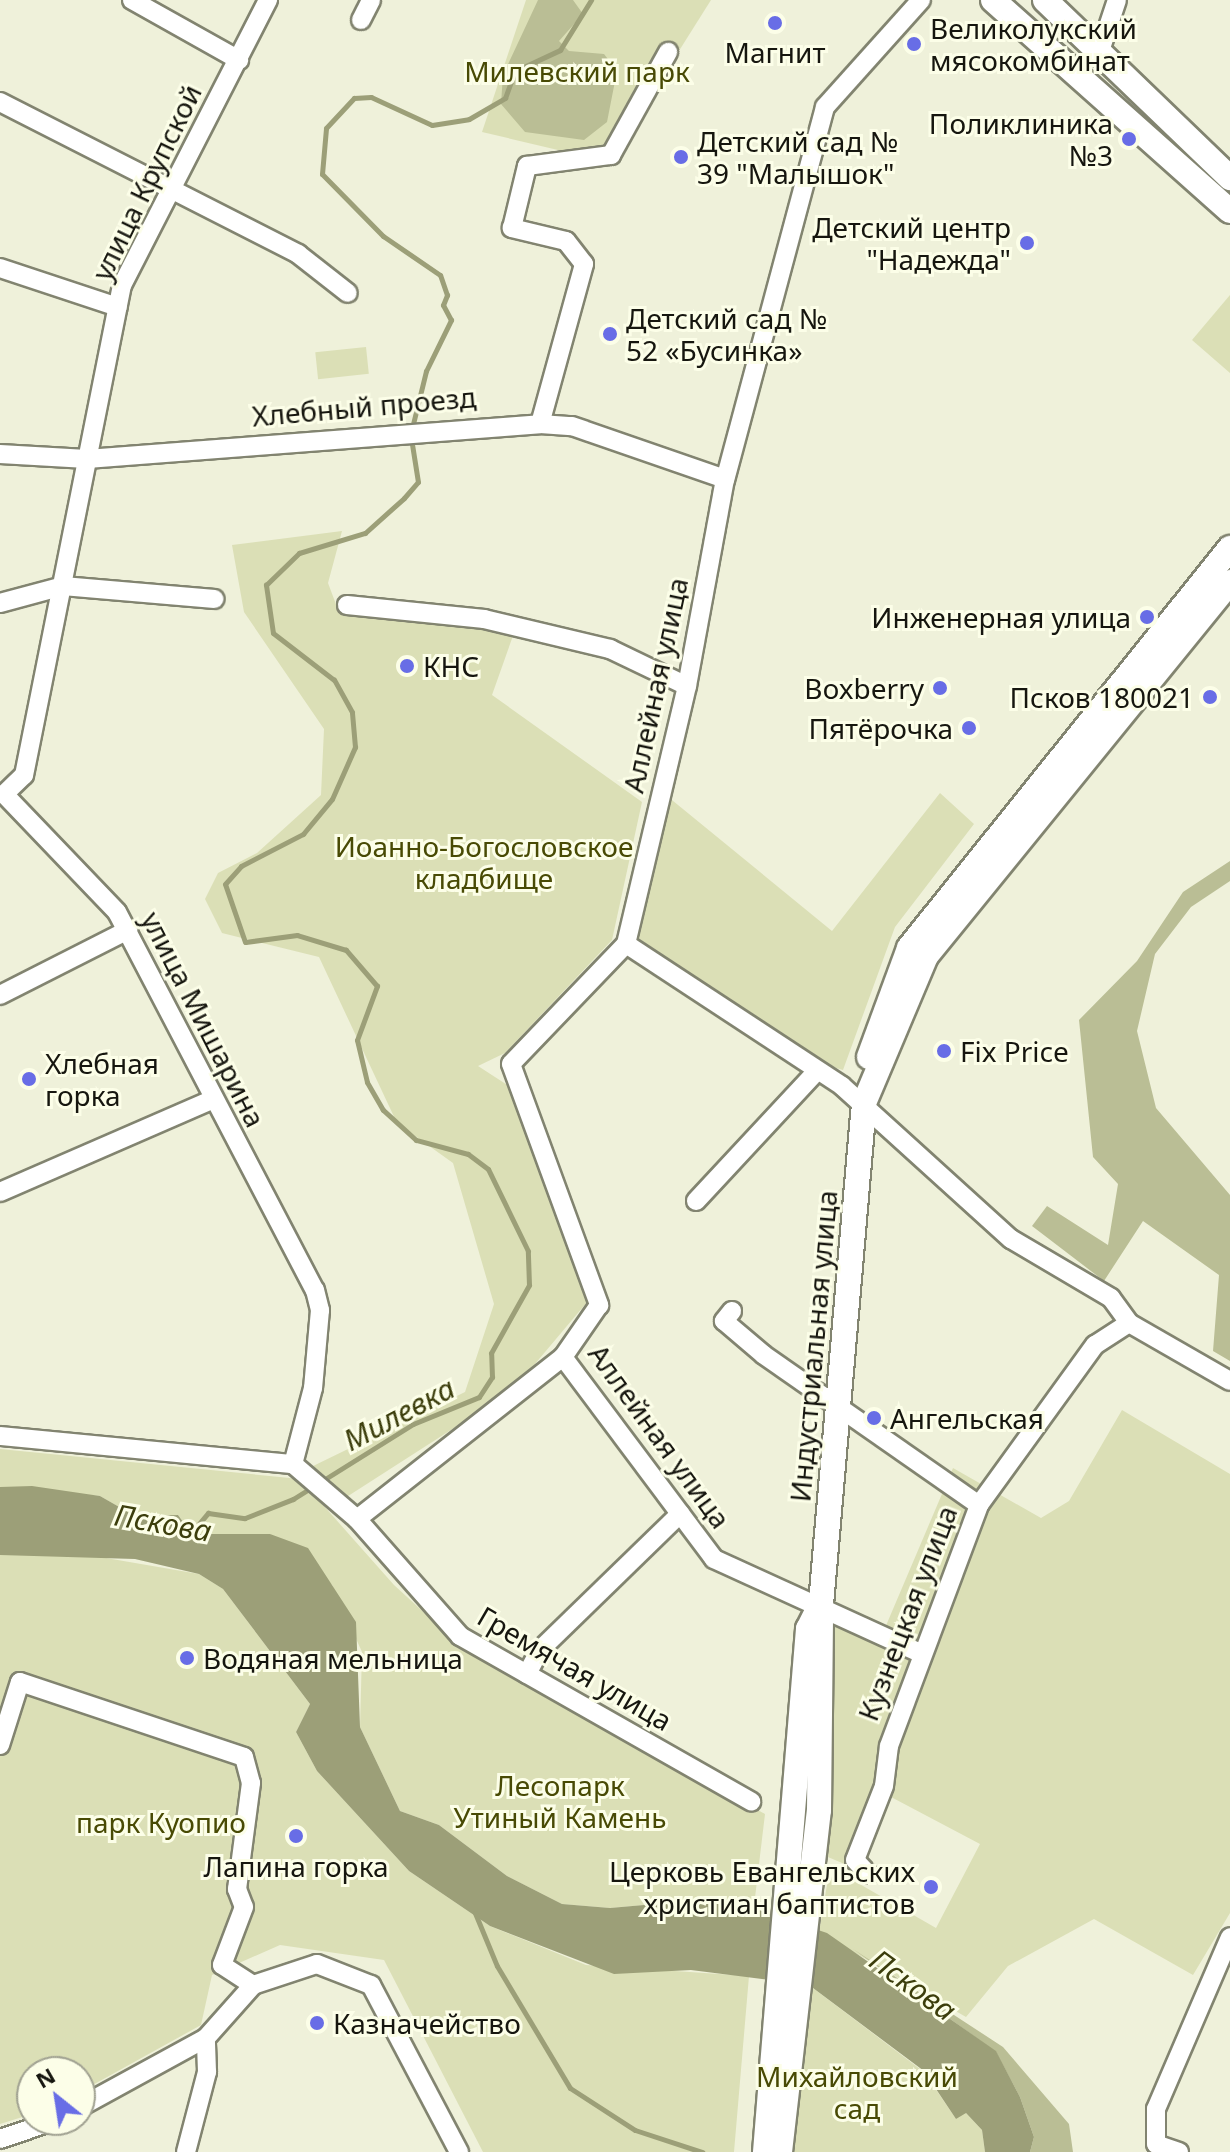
<!DOCTYPE html>
<meta charset="utf-8">
<style>
body{margin:0}
#map{position:relative;width:1230px;height:2152px;overflow:hidden;background:#eff1da;font-family:"Noto Sans",sans-serif}
div>[style]{position:absolute}
[style*='--x']{left:calc(var(--x)*1px);top:calc(var(--y)*1px);width:calc(var(--w)*1px);rotate:calc(var(--a)*1deg)}
.green>*{inset:0;background:#dbdfb6;transform-origin:0 0}
.forest>*{inset:0;background:#babe95}
.water>*{inset:0;background:#9c9f78}
.stream>*{height:5px;margin:-2.5px;padding:0 2.5px;transform-origin:2.5px;border-radius:2.5px;background:#9c9f78}
.roads{filter:drop-shadow(2px 0 #828470) drop-shadow(-2px 0 #828470) drop-shadow(0 2px #828470) drop-shadow(0 -2px #828470)}
.street>*{height:18px;margin:-9px;padding:0 9px;transform-origin:9px;border-radius:9px;background:#fff}
.secondary>*{height:24px;margin:-12px;padding:0 12px;transform-origin:12px;border-radius:12px;background:#fff}
.dots>*{width:22px;height:22px;translate:-50% -50%;box-sizing:border-box;border:4px solid #fcfee8;border-radius:50%}
span{translate:-50% -50%;white-space:nowrap;text-align:center;line-height:1.15;-webkit-text-stroke:6px #fcfee8;paint-order:stroke}
.poi-label{font-size:28px;color:#16160f}
.left{translate:0 -50%;text-align:left}
.right{translate:-100% -50%;text-align:right}
.park-label{font-size:28px;color:#484a04}
.street-label{font-size:28px;color:#16160f}
.water-label{font-size:30px;color:#3c3e0c;font-style:italic}
.north{position:absolute;left:16px;top:2056px;width:80px;height:80px;box-sizing:border-box;background:#fcfee8;border:2px solid #a0a191;border-radius:50%;rotate:330deg;font-size:22px;font-weight:700;line-height:32px;text-align:center;color:#16160f}
.north::after{content:'';display:block;margin:auto;width:28px;height:36px;background:#686de6;clip-path:polygon(50% 0,100% 100%,50% 72%,0 100%)}
</style>
<div id="map">
<div class="green">
<div style="clip-path:polygon(526px 0,711px 0,609px 162px,482px 132px)"></div>
<div style="clip-path:polygon(1230px 295px,1230px 373px,1192px 340px)"></div>
<div style="left:366px;top:347px;width:27px;height:51px;rotate:84deg"></div>
<div style="clip-path:polygon(342px 531px,328px 583px,337px 607px,515px 630px,492px 695px,642px 802px,612px 940px,505px 1053px,478px 1066px,512px 1088px,588px 1301px,513px 1390px,345px 1498px,309px 1468px,465px 1392px,494px 1304px,453px 1163px,397px 1123px,319px 957px,222px 933px,205px 899px,218px 873px,257px 853px,321px 795px,324px 729px,244px 612px,232px 545px)"></div>
<div style="clip-path:polygon(940px 793px,974px 824px,895px 927px,843px 1070px,809px 1060px,632px 942px,667px 796px,832px 931px)"></div>
<div style="clip-path:polygon(1122px 1410px,1230px 1474px,1230px 1913px,1193px 1975px,1094px 1919px,1008px 1966px,966px 2017px,819px 1932px,830px 1867px,936px 1928px,980px 1844px,874px 1788px,847px 1865px,823px 1855px,835px 1616px,882px 1635px,953px 1468px,1041px 1518px,1069px 1501px)"></div>
<div style="clip-path:polygon(0 1449px,300px 1479px,394px 1585px,454px 1640px,765px 1814px,754px 1906px,723px 1898px,610px 1908px,562px 1904px,507px 1876px,439px 1825px,400px 1811px,360px 1727px,362px 1652px,332px 1585px,270px 1534px,192px 1534px,178px 1515px,135px 1516px,100px 1496px,0 1487px)"></div>
<div style="clip-path:polygon(77px 1553px,199px 1574px,223px 1589px,310px 1704px,296px 1732px,317px 1771px,409px 1871px,490px 1926px,586px 1965px,749px 1976px,734px 2152px,483px 2152px,384px 1960px,280px 1945px,212px 1975px,201px 2025px,80px 2092px,80px 2072px,32px 2072px,32px 2114px,0 2124px,0 1555px)"></div>
<div style="clip-path:polygon(809px 1985px,924px 2072px,956px 2119px,965px 2112px,982px 2130px,985px 2152px,791px 2152px)"></div>
</div>
<div class="forest">
<div style="clip-path:polygon(538px 0,573px 0,583px 14px,559px 41px,569px 51px,604px 54px,617px 71px,607px 122px,584px 140px,525px 132px,501px 104px,503px 75px)"></div>
<div style="clip-path:polygon(1230px 861px,1230px 881px,1191px 907px,1155px 954px,1137px 1031px,1156px 1108px,1230px 1195px,1230px 1361px,1213px 1351px,1219px 1275px,1143px 1221px,1104px 1281px,1032px 1226px,1047px 1206px,1108px 1245px,1118px 1184px,1093px 1157px,1079px 1020px,1137px 961px,1183px 892px)"></div>
<div style="clip-path:polygon(853px 1949px,1003px 2047px,1069px 2124px,1073px 2152px,1030px 2152px,1034px 2137px,1020px 2097px,996px 2052px)"></div>
</div>
<div class="water">
<div style="clip-path:polygon(32px 1486px,100px 1496px,135px 1516px,178px 1515px,192px 1534px,270px 1534px,308px 1548px,356px 1622px,360px 1727px,400px 1811px,439px 1825px,507px 1876px,562px 1904px,610px 1908px,723px 1898px,827px 1933px,996px 2051px,1020px 2097px,1034px 2137px,1030px 2152px,985px 2152px,982px 2130px,966px 2113px,956px 2119px,924px 2071px,809px 1985px,691px 1970px,614px 1974px,490px 1926px,409px 1871px,317px 1771px,296px 1732px,310px 1704px,223px 1589px,199px 1574px,135px 1559px,0 1555px,0 1487px)"></div>
</div>
<div class="stream">
<div style="--x:412;--y:428;--w:59;--a:-76.2"></div>
<div style="--x:426;--y:371;--w:57;--a:-63.9"></div>
<div style="--x:451;--y:320;--w:17;--a:-118"></div>
<div style="--x:443;--y:305;--w:11;--a:-68"></div>
<div style="--x:447;--y:295;--w:21;--a:-109"></div>
<div style="--x:440;--y:275;--w:69;--a:-145.6"></div>
<div style="--x:383;--y:236;--w:87;--a:-134.5"></div>
<div style="--x:322;--y:174;--w:46;--a:-85"></div>
<div style="--x:326;--y:128;--w:41;--a:-47"></div>
<div style="--x:354;--y:98;--w:17;--a:-3"></div>
<div style="--x:371;--y:97;--w:67;--a:24.7"></div>
<div style="--x:432;--y:125;--w:37;--a:-9"></div>
<div style="--x:469;--y:119;--w:42;--a:-30.3"></div>
<div style="--x:505;--y:98;--w:29;--a:-70"></div>
<div style="--x:515;--y:71;--w:50;--a:-25"></div>
<div style="--x:560;--y:50;--w:59;--a:-58.2"></div>
<div style="--x:187;--y:1538;--w:33;--a:-50"></div>
<div style="--x:208;--y:1513;--w:37;--a:8"></div>
<div style="--x:245;--y:1518;--w:52;--a:-21.6"></div>
<div style="--x:293;--y:1499;--w:142;--a:-32"></div>
<div style="--x:413;--y:1424;--w:71;--a:-22.2"></div>
<div style="--x:479;--y:1397;--w:24;--a:-57"></div>
<div style="--x:492;--y:1377;--w:24;--a:-92"></div>
<div style="--x:491;--y:1353;--w:78;--a:-60.8"></div>
<div style="--x:529;--y:1285;--w:34;--a:-92"></div>
<div style="--x:528;--y:1251;--w:91;--a:-116"></div>
<div style="--x:488;--y:1169;--w:25;--a:-143"></div>
<div style="--x:468;--y:1154;--w:54;--a:-164.9"></div>
<div style="--x:416;--y:1140;--w:45;--a:-137.7"></div>
<div style="--x:383;--y:1110;--w:32;--a:-120"></div>
<div style="--x:367;--y:1082;--w:43;--a:-103.4"></div>
<div style="--x:357;--y:1040;--w:58;--a:-69.7"></div>
<div style="--x:377;--y:986;--w:48;--a:-130.7"></div>
<div style="--x:346;--y:950;--w:51;--a:-163"></div>
<div style="--x:297;--y:935;--w:52;--a:172.3"></div>
<div style="--x:245;--y:942;--w:61;--a:-109"></div>
<div style="--x:225;--y:884;--w:24;--a:-48"></div>
<div style="--x:241;--y:866;--w:70;--a:-27.3"></div>
<div style="--x:303;--y:834;--w:45;--a:-50.4"></div>
<div style="--x:332;--y:799;--w:57;--a:-66.1"></div>
<div style="--x:355;--y:747;--w:35;--a:-95"></div>
<div style="--x:352;--y:712;--w:37;--a:-119"></div>
<div style="--x:334;--y:680;--w:77;--a:-142.4"></div>
<div style="--x:273;--y:633;--w:49;--a:-98.3"></div>
<div style="--x:266;--y:585;--w:46;--a:-44.1"></div>
<div style="--x:299;--y:553;--w:69;--a:-16.9"></div>
<div style="--x:365;--y:533;--w:52;--a:-41.9"></div>
<div style="--x:404;--y:498;--w:21;--a:-49"></div>
<div style="--x:418;--y:482;--w:45;--a:-99"></div>
<div style="--x:475;--y:1913;--w:57;--a:67.5"></div>
<div style="--x:497;--y:1966;--w:142;--a:59.1"></div>
<div style="--x:570;--y:2088;--w:77;--a:32.9"></div>
<div style="--x:635;--y:2130;--w:71;--a:18.2"></div>
</div>
<div class="roads">
<div class="street">
<div style="--x:132;--y:0;--w:123;--a:29.3"></div>
<div style="--x:268;--y:0;--w:320;--a:117.1"></div>
<div style="--x:122;--y:285;--w:500;--a:101.3"></div>
<div style="--x:24;--y:775;--w:28;--a:136"></div>
<div style="--x:4;--y:794;--w:163;--a:46.2"></div>
<div style="--x:117;--y:912;--w:427;--a:62.4"></div>
<div style="--x:315;--y:1290;--w:21;--a:76"></div>
<div style="--x:320;--y:1310;--w:78;--a:95.1"></div>
<div style="--x:313;--y:1388;--w:79;--a:104.7"></div>
<div style="--x:921;--y:0;--w:144;--a:131.9"></div>
<div style="--x:825;--y:107;--w:385;--a:105"></div>
<div style="--x:725;--y:479;--w:210;--a:100.4"></div>
<div style="--x:687;--y:686;--w:265;--a:103.3"></div>
<div style="--x:626;--y:944;--w:166;--a:133.8"></div>
<div style="--x:511;--y:1064;--w:257;--a:69.9"></div>
<div style="--x:599;--y:1305;--w:63;--a:124.7"></div>
<div style="--x:563;--y:1357;--w:252;--a:53.2"></div>
<div style="--x:714;--y:1559;--w:229;--a:24.5"></div>
<div style="--x:361;--y:20;--w:22;--a:-63"></div>
<div style="--x:1098;--y:57;--w:60;--a:-71.6"></div>
<div style="--x:0;--y:102;--w:335;--a:27"></div>
<div style="--x:298;--y:254;--w:63;--a:38"></div>
<div style="--x:0;--y:268;--w:124;--a:18.3"></div>
<div style="--x:540;--y:424;--w:166;--a:-74.6"></div>
<div style="--x:584;--y:264;--w:29;--a:-128"></div>
<div style="--x:566;--y:241;--w:56;--a:-166.5"></div>
<div style="--x:512;--y:228;--w:64;--a:-76.4"></div>
<div style="--x:527;--y:166;--w:85;--a:-7.5"></div>
<div style="--x:611;--y:155;--w:118;--a:-61"></div>
<div style="--x:0;--y:454;--w:87;--a:3.3"></div>
<div style="--x:87;--y:459;--w:454;--a:-4.4"></div>
<div style="--x:540;--y:424;--w:32;--a:4"></div>
<div style="--x:572;--y:426;--w:162;--a:19.1"></div>
<div style="--x:0;--y:603;--w:65;--a:-15.1"></div>
<div style="--x:63;--y:586;--w:152;--a:4.9"></div>
<div style="--x:347;--y:605;--w:138;--a:5.8"></div>
<div style="--x:484;--y:619;--w:130;--a:13.4"></div>
<div style="--x:610;--y:649;--w:85;--a:25.7"></div>
<div style="--x:626;--y:944;--w:258;--a:33.3"></div>
<div style="--x:842;--y:1086;--w:228;--a:42.2"></div>
<div style="--x:1011;--y:1239;--w:116;--a:30.5"></div>
<div style="--x:1111;--y:1298;--w:31;--a:54"></div>
<div style="--x:1129;--y:1323;--w:116;--a:29.9"></div>
<div style="--x:0;--y:995;--w:144;--a:-26.9"></div>
<div style="--x:0;--y:1192;--w:231;--a:-23.5"></div>
<div style="--x:696;--y:1201;--w:173;--a:-47.1"></div>
<div style="--x:732;--y:1311;--w:13;--a:129"></div>
<div style="--x:724;--y:1321;--w:52;--a:40.4"></div>
<div style="--x:764;--y:1355;--w:262;--a:34.9"></div>
<div style="--x:0;--y:1436;--w:294;--a:5.5"></div>
<div style="--x:293;--y:1464;--w:84;--a:40.7"></div>
<div style="--x:357;--y:1519;--w:156;--a:48.6"></div>
<div style="--x:460;--y:1636;--w:335;--a:29.6"></div>
<div style="--x:357;--y:1519;--w:262;--a:-38.2"></div>
<div style="--x:527;--y:1674;--w:26;--a:-62"></div>
<div style="--x:539;--y:1651;--w:197;--a:-44.2"></div>
<div style="--x:0;--y:1745;--w:66;--a:-72.4"></div>
<div style="--x:20;--y:1682;--w:236;--a:18.5"></div>
<div style="--x:244;--y:1757;--w:27;--a:75"></div>
<div style="--x:251;--y:1783;--w:107;--a:97.5"></div>
<div style="--x:237;--y:1889;--w:19;--a:69"></div>
<div style="--x:244;--y:1907;--w:62;--a:110.8"></div>
<div style="--x:222;--y:1965;--w:37;--a:33"></div>
<div style="--x:868;--y:1874;--w:19;--a:-133"></div>
<div style="--x:855;--y:1860;--w:79;--a:-68.6"></div>
<div style="--x:884;--y:1786;--w:40;--a:-82.9"></div>
<div style="--x:889;--y:1746;--w:257;--a:-69.5"></div>
<div style="--x:979;--y:1505;--w:198;--a:-54.1"></div>
<div style="--x:1095;--y:1345;--w:40;--a:-32.9"></div>
<div style="--x:80;--y:2107;--w:144;--a:-28.7"></div>
<div style="--x:206;--y:2038;--w:71;--a:-48.4"></div>
<div style="--x:253;--y:1985;--w:67;--a:-18.2"></div>
<div style="--x:317;--y:1964;--w:58;--a:21.3"></div>
<div style="--x:371;--y:1985;--w:189;--a:62.2"></div>
<div style="--x:0;--y:2139;--w:59;--a:-18.7"></div>
<div style="--x:186;--y:2152;--w:83;--a:-75.3"></div>
<div style="--x:207;--y:2072;--w:34;--a:-92"></div>
<div style="--x:1179;--y:2152;--w:24;--a:-161"></div>
<div style="--x:1156;--y:2144;--w:35;--a:-90"></div>
<div style="--x:1156;--y:2109;--w:187;--a:-66.7"></div>
</div>
<div class="secondary">
<div style="--x:993;--y:0;--w:317;--a:41.7"></div>
<div style="--x:1045;--y:0;--w:257;--a:43.9"></div>
<div style="--x:869;--y:1057;--w:116;--a:-69.8"></div>
<div style="--x:909;--y:948;--w:513;--a:-51.25"></div>
<div style="--x:765;--y:2152;--w:525;--a:-85.3"></div>
<div style="--x:808;--y:1629;--w:28;--a:-63"></div>
<div style="--x:780;--y:2152;--w:344;--a:-83.5"></div>
<div style="--x:819;--y:1810;--w:206;--a:-89.4"></div>
<div style="--x:821;--y:1604;--w:503;--a:-85.09"></div>
<div style="--x:864;--y:1103;--w:160;--a:-67.1"></div>
<div style="--x:926;--y:956;--w:482;--a:-50.9"></div>
</div>
</div>
<div class="dots">
<div style="left:775px;top:23px;background:#686de6"></div>
<div style="left:914px;top:44px;background:#686de6"></div>
<div style="left:1129px;top:139px;background:#686de6"></div>
<div style="left:681px;top:157px;background:#686de6"></div>
<div style="left:1027px;top:243px;background:#686de6"></div>
<div style="left:610px;top:334px;background:#686de6"></div>
<div style="left:1147px;top:617px;background:#686de6"></div>
<div style="left:407px;top:666px;background:#686de6"></div>
<div style="left:940px;top:688px;background:#686de6"></div>
<div style="left:1210px;top:697px;background:#686de6"></div>
<div style="left:969px;top:728px;background:#686de6"></div>
<div style="left:944px;top:1051px;background:#686de6"></div>
<div style="left:29px;top:1079px;background:#686de6"></div>
<div style="left:874px;top:1418px;background:#686de6"></div>
<div style="left:187px;top:1658px;background:#686de6"></div>
<div style="left:296px;top:1836px;background:#686de6"></div>
<div style="left:931px;top:1887px;background:#686de6"></div>
<div style="left:317px;top:2023px;background:#686de6"></div>
</div>
<div class="poi-label">
<span class="left" style="left:930px;top:44px">Великолукский<br>мясокомбинат</span>
<span style="left:775px;top:52px">Магнит</span>
<span class="right" style="left:1113px;top:139px">Поликлиника<br>№3</span>
<span class="left" style="left:697px;top:157px">Детский сад №<br>39 "Малышок"</span>
<span class="right" style="left:1011px;top:243px">Детский центр<br>"Надежда"</span>
<span class="left" style="left:626px;top:334px">Детский сад №<br>52 «Бусинка»</span>
<span class="right" style="left:1131px;top:617px">Инженерная улица</span>
<span class="left" style="left:423px;top:666px">КНС</span>
<span class="right" style="left:924px;top:688px">Boxberry</span>
<span class="right" style="left:1194px;top:697px">Псков 180021</span>
<span class="right" style="left:953px;top:728px">Пятёрочка</span>
<span class="left" style="left:960px;top:1051px">Fix Price</span>
<span class="left" style="left:45px;top:1079px">Хлебная<br>горка</span>
<span class="left" style="left:890px;top:1418px">Ангельская</span>
<span class="left" style="left:203px;top:1658px">Водяная мельница</span>
<span style="left:296px;top:1866px">Лапина горка</span>
<span class="right" style="left:915px;top:1887px">Церковь Евангельских<br>христиан баптистов</span>
<span class="left" style="left:333px;top:2023px">Казначейство</span>
</div>
<div class="park-label">
<span style="left:577px;top:71px">Милевский парк</span>
<span style="left:484px;top:862px">Иоанно-Богословское<br>кладбище</span>
<span style="left:560px;top:1801px">Лесопарк<br>Утиный Камень</span>
<span style="left:161px;top:1822px">парк Куопио</span>
<span style="left:857px;top:2092px">Михайловский<br>сад</span>
</div>
<div class="street-label">
<span style="left:146px;top:182px;rotate:-64deg">улица Крупской</span>
<span style="left:364px;top:406px;rotate:-5deg">Хлебный проезд</span>
<span style="left:655px;top:685px;rotate:-78deg">Аллейная улица</span>
<span style="left:204px;top:1019px;rotate:63deg">улица Мишарина</span>
<span style="left:813px;top:1346px;rotate:-85deg">Индустриальная улица</span>
<span style="left:660px;top:1436px;rotate:54deg">Аллейная улица</span>
<span style="left:907px;top:1613px;rotate:-69deg">Кузнецкая улица</span>
<span style="left:575px;top:1668px;rotate:30deg">Гремячая улица</span>
</div>
<div class="water-label">
<span style="left:399px;top:1414px;rotate:-28deg">Милевка</span>
<span style="left:163px;top:1523px;rotate:10deg">Пскова</span>
<span style="left:913px;top:1985px;rotate:36deg">Пскова</span>
</div>
<div class="north">N</div>
</div>
